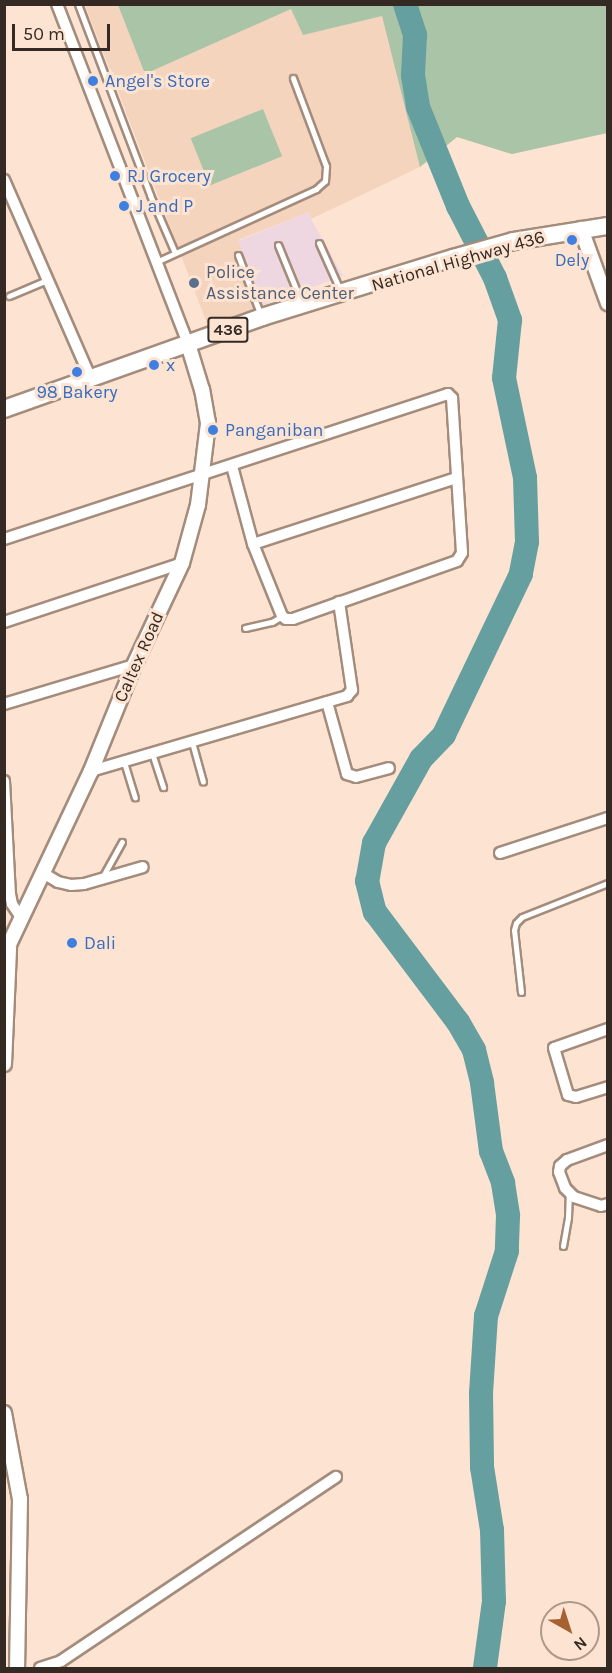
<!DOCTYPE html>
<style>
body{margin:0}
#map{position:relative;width:612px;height:1673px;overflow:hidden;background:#fde3d1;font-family:Karla,sans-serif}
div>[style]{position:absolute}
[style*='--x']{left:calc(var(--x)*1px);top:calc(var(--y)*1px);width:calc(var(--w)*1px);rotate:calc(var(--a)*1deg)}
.commercial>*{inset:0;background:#efd7e1}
.built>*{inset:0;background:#f5d4be}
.green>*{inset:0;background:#a9c4a7;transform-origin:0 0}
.river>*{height:24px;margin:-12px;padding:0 12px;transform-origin:12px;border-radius:12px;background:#659fa0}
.roads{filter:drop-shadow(2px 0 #a48c7c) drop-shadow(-2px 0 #a48c7c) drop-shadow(0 2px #a48c7c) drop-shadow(0 -2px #a48c7c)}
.service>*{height:5px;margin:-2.5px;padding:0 2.5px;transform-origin:2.5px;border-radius:2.5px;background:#fff}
.minor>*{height:10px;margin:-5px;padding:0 5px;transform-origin:5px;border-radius:5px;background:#fff}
.tertiary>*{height:14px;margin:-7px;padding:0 7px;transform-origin:7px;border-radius:7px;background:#fff}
.primary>*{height:16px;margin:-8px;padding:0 8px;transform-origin:8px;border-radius:8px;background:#fff}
.dots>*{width:16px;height:16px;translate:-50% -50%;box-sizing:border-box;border:3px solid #fde3d1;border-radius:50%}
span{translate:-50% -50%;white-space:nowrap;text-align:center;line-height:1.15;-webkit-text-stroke:6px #fde3d1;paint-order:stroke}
.shield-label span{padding:2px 4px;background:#fde3d1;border:2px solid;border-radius:4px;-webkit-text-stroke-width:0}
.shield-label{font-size:16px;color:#342a23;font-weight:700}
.shop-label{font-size:18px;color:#366cbe}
.left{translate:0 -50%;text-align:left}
.street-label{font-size:18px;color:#342a23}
.service-label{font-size:18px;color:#4e5e75}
.frame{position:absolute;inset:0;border:6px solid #342a23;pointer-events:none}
.north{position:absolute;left:540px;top:1601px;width:60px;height:60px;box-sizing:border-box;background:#fde3d1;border:2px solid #ad998b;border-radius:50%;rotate:141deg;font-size:16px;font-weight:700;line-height:24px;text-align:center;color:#342a23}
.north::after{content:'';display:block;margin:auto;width:21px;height:27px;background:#a56132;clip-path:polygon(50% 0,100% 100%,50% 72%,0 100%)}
.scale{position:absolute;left:12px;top:24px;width:98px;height:27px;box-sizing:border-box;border:3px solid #342a23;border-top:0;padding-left:8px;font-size:18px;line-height:21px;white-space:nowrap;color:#342a23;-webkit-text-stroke:4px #fde3d1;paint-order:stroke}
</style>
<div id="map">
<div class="commercial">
<div style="clip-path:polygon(309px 212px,311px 219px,343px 276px,263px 305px,238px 241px)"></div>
</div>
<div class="built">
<div style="clip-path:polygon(85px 5px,607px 5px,607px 133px,512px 154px,457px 137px,420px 167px,311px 219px,309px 212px,238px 240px,263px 305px,208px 326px)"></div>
</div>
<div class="green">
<div style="clip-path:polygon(118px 5px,607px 5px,607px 133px,512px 154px,457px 137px,420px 167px,382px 16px,303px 35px,291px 9px,145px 74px)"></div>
<div style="left:263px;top:109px;width:51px;height:78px;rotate:68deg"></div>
</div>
<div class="river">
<div style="--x:405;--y:4;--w:33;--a:72"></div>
<div style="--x:415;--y:35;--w:40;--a:92.9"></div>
<div style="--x:413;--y:75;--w:32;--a:81"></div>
<div style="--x:418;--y:107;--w:107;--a:68"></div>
<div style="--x:458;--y:206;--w:81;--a:62.8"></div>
<div style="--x:495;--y:278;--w:45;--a:70.3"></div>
<div style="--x:510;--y:320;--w:58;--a:95.9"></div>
<div style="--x:504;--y:378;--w:102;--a:78.1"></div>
<div style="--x:525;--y:478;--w:64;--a:88.2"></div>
<div style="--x:527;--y:542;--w:33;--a:101"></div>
<div style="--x:521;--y:574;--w:178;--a:115.6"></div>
<div style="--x:444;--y:735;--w:33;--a:134"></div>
<div style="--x:421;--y:759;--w:96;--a:119.2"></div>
<div style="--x:374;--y:843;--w:39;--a:100"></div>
<div style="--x:367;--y:881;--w:32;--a:76"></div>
<div style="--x:375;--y:912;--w:138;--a:53"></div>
<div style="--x:458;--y:1022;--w:32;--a:60"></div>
<div style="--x:474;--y:1050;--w:34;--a:76"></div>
<div style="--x:482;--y:1083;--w:69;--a:82.5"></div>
<div style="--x:491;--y:1151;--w:34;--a:69"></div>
<div style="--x:503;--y:1183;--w:33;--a:81"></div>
<div style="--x:508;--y:1216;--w:35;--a:92"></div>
<div style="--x:507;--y:1251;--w:68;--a:107.9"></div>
<div style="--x:486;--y:1316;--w:77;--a:93.7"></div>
<div style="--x:481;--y:1393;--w:74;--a:89.2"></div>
<div style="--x:482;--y:1467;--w:64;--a:81"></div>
<div style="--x:492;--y:1530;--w:71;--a:88.4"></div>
<div style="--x:494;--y:1601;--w:68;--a:97.7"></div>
</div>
<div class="roads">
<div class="service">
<div style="--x:78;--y:4;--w:204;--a:69.3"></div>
<div style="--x:150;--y:195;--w:63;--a:66.7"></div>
<div style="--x:319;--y:243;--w:51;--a:65.9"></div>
<div style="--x:278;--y:245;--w:61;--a:67.7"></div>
<div style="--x:238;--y:255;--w:65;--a:69.3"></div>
<div style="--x:156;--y:262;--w:176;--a:-24.5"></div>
<div style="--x:316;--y:189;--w:12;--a:-42"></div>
<div style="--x:325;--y:181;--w:15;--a:-86"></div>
<div style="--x:326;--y:166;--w:94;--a:-110.6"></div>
<div style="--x:9;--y:296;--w:41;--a:-22.8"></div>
<div style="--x:245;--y:628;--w:28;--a:-13"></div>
<div style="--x:272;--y:622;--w:12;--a:-31"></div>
<div style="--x:192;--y:742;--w:41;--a:74.6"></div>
<div style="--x:152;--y:753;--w:36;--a:72"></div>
<div style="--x:124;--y:762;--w:37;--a:73"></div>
<div style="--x:103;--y:876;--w:39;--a:-61"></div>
<div style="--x:521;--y:992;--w:62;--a:-96.4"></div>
<div style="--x:514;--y:930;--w:7;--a:-74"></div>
<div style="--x:516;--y:923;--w:8;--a:-45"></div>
<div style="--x:522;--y:917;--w:92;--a:-21.6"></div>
<div style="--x:563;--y:1246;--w:28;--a:-80"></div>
<div style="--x:568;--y:1218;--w:25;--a:-88"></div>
</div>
<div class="minor">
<div style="--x:57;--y:4;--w:364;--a:68.9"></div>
<div style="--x:4;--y:180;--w:215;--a:66.4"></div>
<div style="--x:4;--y:539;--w:467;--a:-18.1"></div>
<div style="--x:448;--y:394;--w:6;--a:45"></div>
<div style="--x:452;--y:398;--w:155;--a:86.3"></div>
<div style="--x:462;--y:553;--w:9;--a:122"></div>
<div style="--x:457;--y:561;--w:174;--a:160.5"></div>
<div style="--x:293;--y:619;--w:7;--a:180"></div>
<div style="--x:286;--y:619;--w:5;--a:-143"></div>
<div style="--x:282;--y:616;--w:78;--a:-111.9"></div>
<div style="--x:253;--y:544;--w:81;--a:-105.1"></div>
<div style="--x:253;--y:544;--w:213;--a:-18"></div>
<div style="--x:4;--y:622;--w:188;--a:-18.3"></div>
<div style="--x:327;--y:702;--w:75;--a:74.5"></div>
<div style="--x:347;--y:774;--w:9;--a:18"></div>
<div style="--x:356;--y:777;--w:34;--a:-15"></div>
<div style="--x:4;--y:704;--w:136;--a:-16.7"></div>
<div style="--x:91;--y:771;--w:267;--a:-16.3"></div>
<div style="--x:347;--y:696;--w:8;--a:-50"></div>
<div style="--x:352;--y:690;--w:89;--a:-98.4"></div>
<div style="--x:4;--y:781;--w:113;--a:87"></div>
<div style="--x:10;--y:894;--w:10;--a:79"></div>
<div style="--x:12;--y:904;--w:18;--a:56"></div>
<div style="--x:500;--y:853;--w:114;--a:-18"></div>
<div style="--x:43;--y:873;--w:17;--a:31"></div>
<div style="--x:58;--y:882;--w:13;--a:13"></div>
<div style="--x:71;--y:885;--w:13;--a:-4"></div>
<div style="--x:84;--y:884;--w:61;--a:-16.1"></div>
<div style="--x:608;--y:1029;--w:57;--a:160.6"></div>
<div style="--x:554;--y:1048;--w:49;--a:73.4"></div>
<div style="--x:568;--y:1095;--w:8;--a:14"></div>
<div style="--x:576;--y:1097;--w:34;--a:-17"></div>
<div style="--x:608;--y:1145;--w:44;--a:159.9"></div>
<div style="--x:567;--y:1160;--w:9;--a:139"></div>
<div style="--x:560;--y:1166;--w:6;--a:99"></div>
<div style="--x:559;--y:1172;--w:17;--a:69"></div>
<div style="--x:565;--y:1188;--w:13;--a:45"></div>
<div style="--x:574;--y:1197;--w:28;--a:18"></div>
<div style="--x:601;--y:1206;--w:7;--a:-16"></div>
<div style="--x:40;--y:1668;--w:22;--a:-18"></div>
<div style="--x:61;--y:1661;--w:331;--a:-33.8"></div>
</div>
<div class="tertiary">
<div style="--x:581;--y:229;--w:79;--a:70"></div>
<div style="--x:4;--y:955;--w:204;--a:-64.7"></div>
<div style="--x:91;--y:771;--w:114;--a:-67.9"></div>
<div style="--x:134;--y:665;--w:113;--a:-64.8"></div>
<div style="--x:182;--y:563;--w:60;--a:-74.6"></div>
<div style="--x:198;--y:505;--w:83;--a:-83"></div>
<div style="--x:208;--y:423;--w:34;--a:-100"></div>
<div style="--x:202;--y:390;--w:48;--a:-106.9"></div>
<div style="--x:4;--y:1064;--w:116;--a:-87.5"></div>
<div style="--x:4;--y:1413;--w:87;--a:79.5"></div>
<div style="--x:20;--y:1499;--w:169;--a:91"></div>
</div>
<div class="primary">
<div style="--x:4;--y:409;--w:274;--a:-19.6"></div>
<div style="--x:262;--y:317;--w:200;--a:-17.2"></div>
<div style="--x:453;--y:258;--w:63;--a:-15.6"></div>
<div style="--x:514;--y:241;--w:95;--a:-9.1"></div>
</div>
</div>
<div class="dots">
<div style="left:93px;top:81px;background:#3f7fe0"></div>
<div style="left:115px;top:176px;background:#3f7fe0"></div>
<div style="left:124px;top:206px;background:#3f7fe0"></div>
<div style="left:572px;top:240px;background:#3f7fe0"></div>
<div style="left:194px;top:283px;background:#5c6f8a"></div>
<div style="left:154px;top:365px;background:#3f7fe0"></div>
<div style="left:77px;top:372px;background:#3f7fe0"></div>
<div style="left:213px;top:430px;background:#3f7fe0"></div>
<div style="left:72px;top:943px;background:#3f7fe0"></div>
</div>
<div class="shield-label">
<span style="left:228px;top:330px">436</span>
</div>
<div class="shop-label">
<span class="left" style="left:105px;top:81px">Angel's Store</span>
<span class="left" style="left:127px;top:176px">RJ Grocery</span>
<span class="left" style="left:136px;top:206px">J and P</span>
<span style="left:572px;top:260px">Dely</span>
<span class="left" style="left:166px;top:365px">x</span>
<span style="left:77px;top:392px">98 Bakery</span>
<span class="left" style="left:225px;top:430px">Panganiban</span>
<span class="left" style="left:84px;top:943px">Dali</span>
</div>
<div class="street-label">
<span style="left:458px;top:261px;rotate:-16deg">National Highway 436</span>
<span style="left:139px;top:657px;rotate:-66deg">Caltex Road</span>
</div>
<div class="service-label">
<span class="left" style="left:206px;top:283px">Police<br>Assistance Center</span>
</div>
<div class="frame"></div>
<div class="north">N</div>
<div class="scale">50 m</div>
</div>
